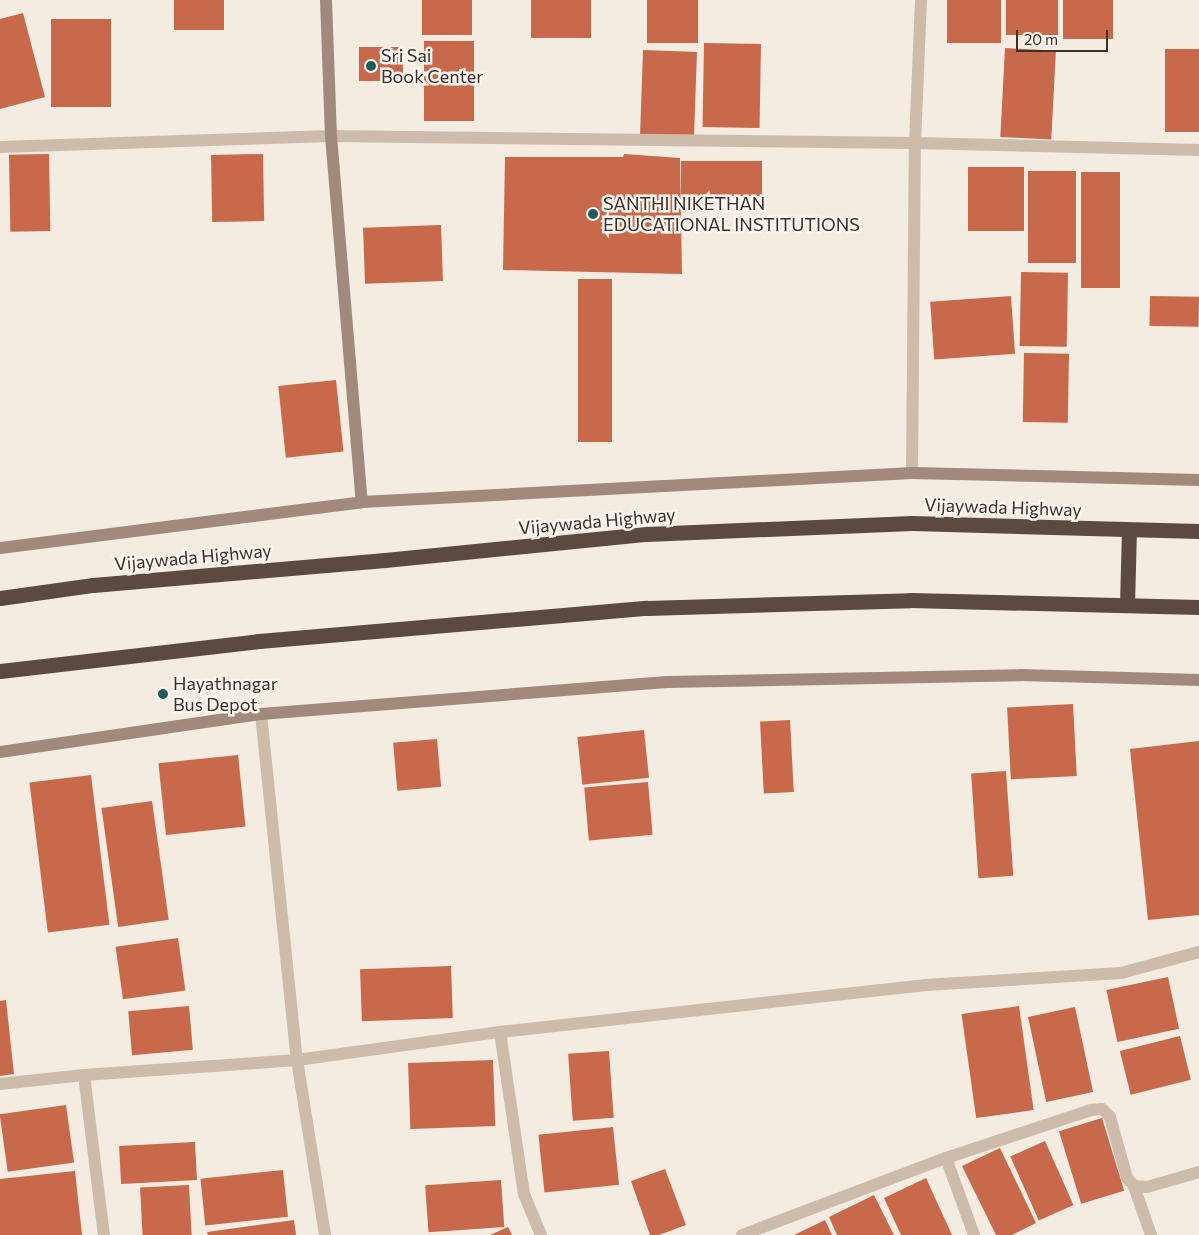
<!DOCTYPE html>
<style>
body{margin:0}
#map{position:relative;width:1199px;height:1235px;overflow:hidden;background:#f4ebe1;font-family:Commissioner,sans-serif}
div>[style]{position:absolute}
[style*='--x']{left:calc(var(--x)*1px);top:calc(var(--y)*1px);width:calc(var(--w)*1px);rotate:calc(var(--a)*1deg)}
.building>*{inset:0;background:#c8694b;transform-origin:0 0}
.street>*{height:12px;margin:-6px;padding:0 6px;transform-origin:6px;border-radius:6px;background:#cdbbac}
.secondary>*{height:12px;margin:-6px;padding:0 6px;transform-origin:6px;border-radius:6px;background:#a18a7d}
.highway>*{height:15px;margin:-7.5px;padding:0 7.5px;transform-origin:7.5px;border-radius:7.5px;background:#5c4a42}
.dots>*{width:14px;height:14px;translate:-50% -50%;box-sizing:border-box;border:2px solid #fbf5ee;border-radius:50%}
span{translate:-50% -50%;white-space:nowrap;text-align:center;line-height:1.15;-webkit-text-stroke:5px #fbf5ee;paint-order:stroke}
.poi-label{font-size:18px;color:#3b302b}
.left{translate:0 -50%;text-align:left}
.street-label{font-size:18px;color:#3b302b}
.scale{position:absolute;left:1016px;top:30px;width:92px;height:22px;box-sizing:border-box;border:2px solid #3b302b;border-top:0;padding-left:6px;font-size:15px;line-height:18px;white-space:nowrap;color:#3b302b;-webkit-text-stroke:4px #fbf5ee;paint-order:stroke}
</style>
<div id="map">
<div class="building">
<div style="left:174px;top:0;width:50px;height:30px"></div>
<div style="left:422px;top:0;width:50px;height:35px"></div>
<div style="left:531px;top:0;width:60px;height:38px"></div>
<div style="left:647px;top:0;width:51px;height:43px"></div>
<div style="left:947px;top:0;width:54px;height:43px"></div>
<div style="left:1006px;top:0;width:52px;height:35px"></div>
<div style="left:1063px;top:0;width:50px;height:39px"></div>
<div style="clip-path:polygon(23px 13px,45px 97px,0 109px,0 19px)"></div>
<div style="left:51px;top:19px;width:60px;height:88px"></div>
<div style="left:474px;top:41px;width:80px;height:50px;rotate:90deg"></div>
<div style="left:704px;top:43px;width:57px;height:84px;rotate:1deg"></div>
<div style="left:403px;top:47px;width:34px;height:44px;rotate:90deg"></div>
<div style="left:1005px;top:48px;width:51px;height:89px;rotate:3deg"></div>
<div style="left:1165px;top:49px;width:34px;height:83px"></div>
<div style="left:643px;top:50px;width:54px;height:85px;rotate:2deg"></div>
<div style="left:49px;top:154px;width:77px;height:40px;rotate:89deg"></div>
<div style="left:263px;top:154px;width:67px;height:52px;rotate:89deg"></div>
<div style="clip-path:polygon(624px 154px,680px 158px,682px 274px,503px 270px,505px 157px,623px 157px)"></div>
<div style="left:681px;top:161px;width:81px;height:35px"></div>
<div style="left:968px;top:167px;width:56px;height:64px"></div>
<div style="left:1028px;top:171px;width:48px;height:92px"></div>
<div style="left:1081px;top:172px;width:39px;height:116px"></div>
<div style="left:441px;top:225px;width:56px;height:78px;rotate:88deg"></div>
<div style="left:1021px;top:272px;width:47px;height:74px;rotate:1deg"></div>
<div style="left:578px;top:279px;width:34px;height:163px"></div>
<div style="left:1011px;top:296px;width:58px;height:81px;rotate:86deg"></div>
<div style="left:1150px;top:296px;width:49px;height:30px;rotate:1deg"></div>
<div style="left:1024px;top:353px;width:45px;height:69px;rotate:1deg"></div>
<div style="left:336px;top:380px;width:72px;height:58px;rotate:84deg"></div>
<div style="left:1073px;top:704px;width:72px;height:66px;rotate:87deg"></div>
<div style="left:790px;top:720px;width:72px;height:30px;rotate:87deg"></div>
<div style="left:644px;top:730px;width:48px;height:67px;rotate:84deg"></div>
<div style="left:437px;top:739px;width:48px;height:44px;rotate:85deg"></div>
<div style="clip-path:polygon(1199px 741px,1199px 915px,1148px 920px,1130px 749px)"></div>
<div style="left:238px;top:755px;width:72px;height:80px;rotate:84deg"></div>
<div style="left:1006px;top:771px;width:105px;height:35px;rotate:86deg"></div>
<div style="left:91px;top:775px;width:151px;height:62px;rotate:83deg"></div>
<div style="left:648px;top:782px;width:53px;height:64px;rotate:85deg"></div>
<div style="left:152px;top:801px;width:120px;height:51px;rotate:82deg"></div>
<div style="left:178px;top:938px;width:53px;height:63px;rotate:82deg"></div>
<div style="left:451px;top:966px;width:52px;height:91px;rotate:88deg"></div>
<div style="left:1168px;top:977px;width:53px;height:63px;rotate:78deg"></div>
<div style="clip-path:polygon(6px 1000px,14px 1074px,0 1076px,0 1001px)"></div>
<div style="left:189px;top:1006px;width:44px;height:61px;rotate:85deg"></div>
<div style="left:1019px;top:1006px;width:105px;height:58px;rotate:82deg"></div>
<div style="left:1075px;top:1007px;width:87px;height:48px;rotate:78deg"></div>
<div style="left:1180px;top:1036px;width:45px;height:62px;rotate:76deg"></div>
<div style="left:609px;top:1051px;width:67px;height:41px;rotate:86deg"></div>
<div style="left:493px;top:1060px;width:66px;height:85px;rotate:88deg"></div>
<div style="left:66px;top:1105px;width:58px;height:67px;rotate:82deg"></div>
<div style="left:1102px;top:1118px;width:76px;height:45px;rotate:73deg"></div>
<div style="left:613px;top:1127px;width:58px;height:75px;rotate:84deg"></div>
<div style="left:1045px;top:1141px;width:70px;height:38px;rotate:66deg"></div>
<div style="left:195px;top:1142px;width:38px;height:76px;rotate:87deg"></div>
<div style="clip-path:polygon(1000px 1148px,1036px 1223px,1012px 1235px,996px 1235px,962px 1166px)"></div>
<div style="clip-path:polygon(665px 1169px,686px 1225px,659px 1235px,650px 1235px,631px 1181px)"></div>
<div style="left:283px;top:1170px;width:47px;height:83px;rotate:84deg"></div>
<div style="clip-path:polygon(75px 1171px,82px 1235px,0 1235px,0 1179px)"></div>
<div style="clip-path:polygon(926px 1178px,952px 1235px,901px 1235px,884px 1198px)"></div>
<div style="left:501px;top:1180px;width:47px;height:76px;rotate:86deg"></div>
<div style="left:189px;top:1185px;width:50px;height:49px;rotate:87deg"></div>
<div style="clip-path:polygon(874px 1195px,894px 1235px,837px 1235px,829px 1217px)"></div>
<div style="clip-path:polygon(294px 1220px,296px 1235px,208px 1235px,207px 1232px)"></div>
<div style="clip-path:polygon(825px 1220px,832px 1235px,794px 1235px)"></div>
<div style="clip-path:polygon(508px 1227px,512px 1235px,490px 1235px)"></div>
</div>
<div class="street">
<div style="--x:0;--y:147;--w:331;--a:-1.9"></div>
<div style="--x:331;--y:136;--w:584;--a:0.69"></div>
<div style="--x:915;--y:143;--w:284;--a:1.4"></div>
<div style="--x:912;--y:473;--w:330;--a:-89.5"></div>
<div style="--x:915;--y:143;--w:143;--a:-87.6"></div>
<div style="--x:261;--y:714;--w:348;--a:84.1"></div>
<div style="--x:297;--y:1060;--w:177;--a:80.9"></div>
<div style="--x:500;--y:1032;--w:164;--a:81.6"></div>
<div style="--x:524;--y:1194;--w:44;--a:67.5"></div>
<div style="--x:84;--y:1075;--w:161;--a:82.9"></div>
<div style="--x:0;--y:1084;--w:84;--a:-6.1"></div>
<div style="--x:84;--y:1075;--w:214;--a:-4"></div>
<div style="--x:297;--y:1060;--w:205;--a:-7.9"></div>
<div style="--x:500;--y:1032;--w:429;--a:-6.3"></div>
<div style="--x:926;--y:985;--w:195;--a:-3.5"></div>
<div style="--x:1121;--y:973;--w:81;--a:-15.1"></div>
<div style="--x:946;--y:1158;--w:82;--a:70"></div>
<div style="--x:1134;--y:1186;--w:52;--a:70.9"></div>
<div style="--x:742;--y:1235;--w:218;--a:-20.7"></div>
<div style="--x:946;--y:1158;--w:153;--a:-18.3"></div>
<div style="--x:1091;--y:1110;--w:11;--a:-5"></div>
<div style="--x:1102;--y:1109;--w:11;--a:45"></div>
<div style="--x:1110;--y:1117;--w:63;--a:74.4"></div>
<div style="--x:1127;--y:1178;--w:11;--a:49"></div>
<div style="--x:1134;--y:1186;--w:13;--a:4"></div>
<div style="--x:1147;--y:1187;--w:54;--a:-16.1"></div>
</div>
<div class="secondary">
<div style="--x:326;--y:0;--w:136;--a:87.9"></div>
<div style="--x:331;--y:136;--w:367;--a:85.2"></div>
<div style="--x:0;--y:548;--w:365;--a:-7.2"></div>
<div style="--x:362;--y:502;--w:551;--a:-3.02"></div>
<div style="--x:912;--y:473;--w:287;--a:1.4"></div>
<div style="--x:0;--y:752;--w:264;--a:-8.3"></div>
<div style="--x:261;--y:714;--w:407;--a:-4.5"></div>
<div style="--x:667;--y:682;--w:354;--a:-1.1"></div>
<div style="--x:1021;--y:675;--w:178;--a:1.6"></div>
</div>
<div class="highway">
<div style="--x:0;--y:598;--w:94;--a:-8"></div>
<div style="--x:93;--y:585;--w:293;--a:-4.9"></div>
<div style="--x:385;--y:560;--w:263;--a:-5.7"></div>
<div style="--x:647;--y:534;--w:265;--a:-2.4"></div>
<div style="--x:912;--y:523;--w:287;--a:1.6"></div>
<div style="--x:1127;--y:605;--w:75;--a:-88.5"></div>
<div style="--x:0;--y:671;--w:261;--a:-6.6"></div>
<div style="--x:259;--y:641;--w:389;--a:-4.9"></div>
<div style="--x:647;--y:608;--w:263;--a:-1.7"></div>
<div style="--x:910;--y:600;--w:289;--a:1.4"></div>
</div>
<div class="dots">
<div style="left:371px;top:66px;background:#1f5a5e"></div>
<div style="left:593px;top:214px;background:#1f5a5e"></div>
<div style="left:163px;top:694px;background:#1f5a5e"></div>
</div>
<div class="poi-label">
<span class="left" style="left:381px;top:66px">Sri Sai<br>Book Center</span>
<span class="left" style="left:603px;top:214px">SANTHI NIKETHAN<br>EDUCATIONAL INSTITUTIONS</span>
<span class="left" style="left:173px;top:694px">Hayathnagar<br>Bus Depot</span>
</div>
<div class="street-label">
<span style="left:1003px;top:507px;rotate:2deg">Vijaywada Highway</span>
<span style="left:597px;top:521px;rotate:-5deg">Vijaywada Highway</span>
<span style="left:193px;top:557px;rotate:-5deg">Vijaywada Highway</span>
</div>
<div class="scale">20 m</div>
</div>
